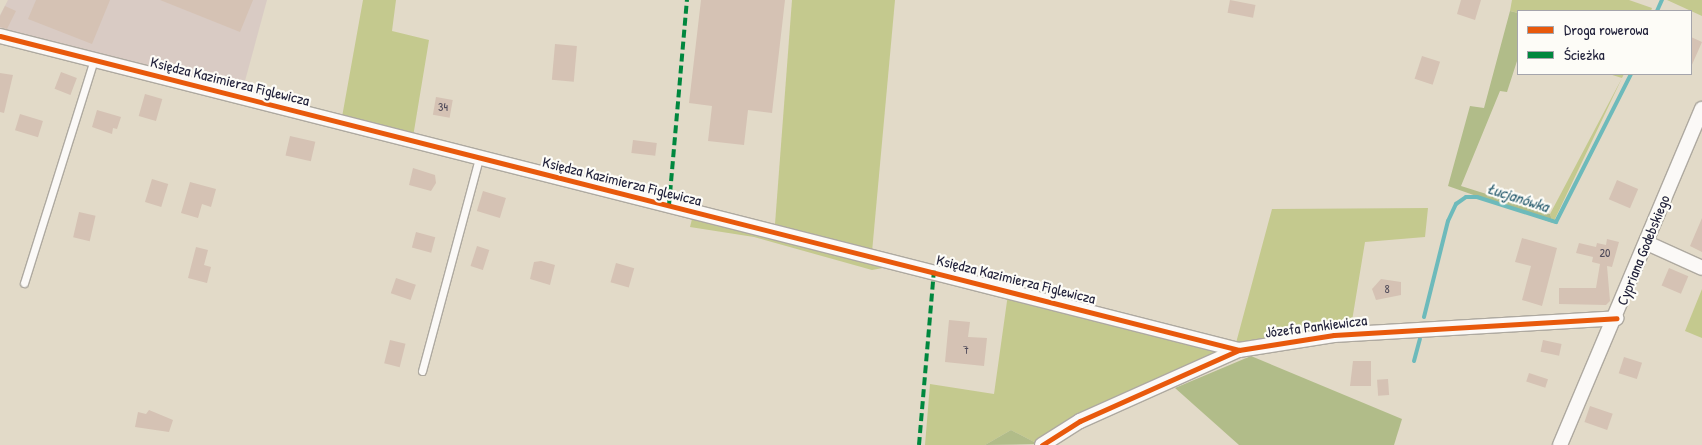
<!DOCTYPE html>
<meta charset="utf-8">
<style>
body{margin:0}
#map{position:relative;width:1702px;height:445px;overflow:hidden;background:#e2dac8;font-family:"Patrick Hand",sans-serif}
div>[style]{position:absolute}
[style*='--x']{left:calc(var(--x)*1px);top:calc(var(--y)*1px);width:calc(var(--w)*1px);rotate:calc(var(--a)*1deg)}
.industrial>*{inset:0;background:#d9cbc4}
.green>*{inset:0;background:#c4c98e}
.forest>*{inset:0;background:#b1bc89}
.stream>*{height:4px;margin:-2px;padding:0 2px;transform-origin:2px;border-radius:2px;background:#6dbabb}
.building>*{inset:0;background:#d5c2b4;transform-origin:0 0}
.roads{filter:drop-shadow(1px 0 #aea9a0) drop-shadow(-1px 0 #aea9a0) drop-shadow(0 1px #aea9a0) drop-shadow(0 -1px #aea9a0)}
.service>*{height:7px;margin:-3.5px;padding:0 3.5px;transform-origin:3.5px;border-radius:3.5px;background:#fbf9f7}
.minor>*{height:14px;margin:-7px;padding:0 7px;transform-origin:7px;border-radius:7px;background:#fbf9f7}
.quiet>*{height:4px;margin-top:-2px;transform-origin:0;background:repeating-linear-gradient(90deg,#00873e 0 8px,transparent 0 12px)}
.cycleway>*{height:5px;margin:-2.5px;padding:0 2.5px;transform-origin:2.5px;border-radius:2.5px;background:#e8590c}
span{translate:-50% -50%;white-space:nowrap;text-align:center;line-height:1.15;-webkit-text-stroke:4.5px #fdfcf7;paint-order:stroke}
.number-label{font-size:12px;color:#4f4a59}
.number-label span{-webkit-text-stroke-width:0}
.street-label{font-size:15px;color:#22223b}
.water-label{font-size:16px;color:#2d6072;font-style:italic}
.legend{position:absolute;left:1517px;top:10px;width:175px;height:65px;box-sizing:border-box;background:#fdfcf7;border:1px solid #a5a5ac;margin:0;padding:6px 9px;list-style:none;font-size:15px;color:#22223b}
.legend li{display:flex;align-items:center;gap:10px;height:25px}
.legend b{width:25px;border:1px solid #a5a5ac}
</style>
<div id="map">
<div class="industrial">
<div style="clip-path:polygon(8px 0,267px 0,242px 92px,0 29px,0 15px)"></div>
</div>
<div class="green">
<div style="clip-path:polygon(363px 0,396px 0,392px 31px,429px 40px,413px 137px,342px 117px)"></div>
<div style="clip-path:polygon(792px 0,895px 0,872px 252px,775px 224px)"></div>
<div style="clip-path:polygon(1512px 0,1629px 0,1652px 8px,1651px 11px,1518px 13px,1510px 11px)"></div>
<div style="clip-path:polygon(1667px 0,1702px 0,1702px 16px)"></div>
<div style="clip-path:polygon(1609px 74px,1624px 74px,1622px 78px,1553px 223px,1550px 214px,1622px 78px)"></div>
<div style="clip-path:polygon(1428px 208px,1425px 237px,1365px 242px,1351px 327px,1236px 343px,1272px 209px)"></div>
<div style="clip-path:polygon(693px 215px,899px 265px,872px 270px,754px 237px,690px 227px)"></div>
<div style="clip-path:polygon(1702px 289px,1702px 338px,1685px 331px)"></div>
<div style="clip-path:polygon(1008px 294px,1227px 350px,1038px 444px,1011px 430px,985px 445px,925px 445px,930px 384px,994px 394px)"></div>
</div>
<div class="forest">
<div style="clip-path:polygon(1510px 11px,1518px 13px,1518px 58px,1507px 92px,1500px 91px,1461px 186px,1550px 214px,1553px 223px,1448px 186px,1470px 106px,1484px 108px)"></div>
<div style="clip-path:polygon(1251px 356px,1402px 419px,1394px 445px,1239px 445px,1175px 388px)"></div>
<div style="clip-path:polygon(1011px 430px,1038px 444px,985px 445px)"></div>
</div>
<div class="stream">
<div style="--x:1657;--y:11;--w:12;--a:-66"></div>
<div style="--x:1424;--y:317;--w:99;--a:-76"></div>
<div style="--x:1448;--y:221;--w:19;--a:-65"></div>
<div style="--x:1456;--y:204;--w:12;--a:-35"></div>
<div style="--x:1466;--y:197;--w:11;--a:0"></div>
<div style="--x:1477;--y:197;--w:83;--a:17.6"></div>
<div style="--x:1556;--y:222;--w:166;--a:-63.1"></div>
<div style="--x:1414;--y:361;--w:23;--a:-75"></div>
</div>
<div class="building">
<div style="clip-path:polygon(36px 0,110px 0,92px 44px,28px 19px)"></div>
<div style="clip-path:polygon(160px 0,253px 0,240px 32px)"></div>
<div style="clip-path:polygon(701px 0,785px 0,772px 113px,748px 110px,744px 145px,708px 141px,712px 106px,689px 103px)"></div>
<div style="left:1230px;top:0;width:26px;height:13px;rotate:11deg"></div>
<div style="clip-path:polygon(1461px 0,1481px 0,1475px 20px,1457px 14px)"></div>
<div style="clip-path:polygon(5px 6px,16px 11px,7px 29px,0 27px,0 16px)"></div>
<div style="clip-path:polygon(1691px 37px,1702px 42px,1691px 67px)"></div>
<div style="left:555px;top:44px;width:22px;height:36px;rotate:5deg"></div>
<div style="left:1422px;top:56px;width:19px;height:24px;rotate:18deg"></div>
<div style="left:61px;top:72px;width:17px;height:18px;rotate:21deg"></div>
<div style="clip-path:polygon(0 73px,13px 75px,4px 113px,0 112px)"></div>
<div style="left:145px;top:94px;width:18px;height:23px;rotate:16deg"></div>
<div style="left:436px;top:97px;width:17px;height:18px;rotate:10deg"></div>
<div style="clip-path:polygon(97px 110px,121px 117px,117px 129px,113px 128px,112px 134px,92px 127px)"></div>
<div style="left:20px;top:114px;width:24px;height:17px;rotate:17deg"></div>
<div style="left:290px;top:136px;width:26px;height:20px;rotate:13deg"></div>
<div style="left:633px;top:140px;width:24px;height:13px;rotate:7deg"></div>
<div style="clip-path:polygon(413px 168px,435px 175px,436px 183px,431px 191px,409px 185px)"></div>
<div style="left:152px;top:179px;width:17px;height:24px;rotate:17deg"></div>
<div style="left:1617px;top:180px;width:23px;height:21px;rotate:23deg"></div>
<div style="clip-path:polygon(190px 182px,216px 189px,211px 207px,202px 204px,198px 218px,181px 213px)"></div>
<div style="left:483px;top:191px;width:24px;height:21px;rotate:17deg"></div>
<div style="left:79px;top:212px;width:17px;height:26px;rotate:13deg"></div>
<div style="clip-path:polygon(1702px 218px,1702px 252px,1690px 246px)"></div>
<div style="left:416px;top:232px;width:20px;height:16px;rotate:15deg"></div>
<div style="clip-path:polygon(1522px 238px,1557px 248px,1542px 306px,1522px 300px,1531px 266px,1515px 262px)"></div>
<div style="clip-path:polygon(1607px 239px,1619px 242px,1612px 267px,1607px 266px,1610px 301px,1606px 305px,1559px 304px,1559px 288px,1596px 288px,1600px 264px,1592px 262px,1593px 257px,1576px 253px,1579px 243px,1596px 247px,1597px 243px,1606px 245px)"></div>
<div style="left:477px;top:246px;width:13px;height:21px;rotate:18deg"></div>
<div style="clip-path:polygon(196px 247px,208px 250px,204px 265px,211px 267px,207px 283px,188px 278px)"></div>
<div style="clip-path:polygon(541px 261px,555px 265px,550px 285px,530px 279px,534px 262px)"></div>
<div style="left:616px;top:263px;width:19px;height:20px;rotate:16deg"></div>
<div style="left:1669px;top:268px;width:21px;height:19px;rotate:23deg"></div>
<div style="left:396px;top:278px;width:21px;height:16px;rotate:19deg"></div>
<div style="clip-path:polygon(1381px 279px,1401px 282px,1401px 295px,1376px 300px,1372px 289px)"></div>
<div style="clip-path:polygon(949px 320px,970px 322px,968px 337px,987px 338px,984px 366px,945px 362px)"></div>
<div style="left:390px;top:340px;width:16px;height:24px;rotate:14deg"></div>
<div style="left:1543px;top:340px;width:19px;height:12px;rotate:12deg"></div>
<div style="left:1624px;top:357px;width:19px;height:17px;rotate:18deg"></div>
<div style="clip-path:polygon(1353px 361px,1371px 361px,1371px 386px,1350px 386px)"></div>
<div style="left:1529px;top:373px;width:20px;height:9px;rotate:18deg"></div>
<div style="left:1388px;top:379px;width:16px;height:11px;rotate:86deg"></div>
<div style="left:1590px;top:406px;width:24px;height:17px;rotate:19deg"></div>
<div style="clip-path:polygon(149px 410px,173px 420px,169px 432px,135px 427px,138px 412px,146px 414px)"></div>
</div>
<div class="roads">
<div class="service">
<div style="--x:24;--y:283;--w:235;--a:-72.6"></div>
<div style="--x:422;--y:371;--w:220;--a:-75"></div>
</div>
<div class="minor">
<div style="--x:0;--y:36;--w:1278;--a:14.22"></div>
<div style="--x:1647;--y:243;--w:60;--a:24.4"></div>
<div style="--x:1042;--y:445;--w:45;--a:-32.3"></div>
<div style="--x:1080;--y:421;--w:174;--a:-24.1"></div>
<div style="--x:1239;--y:350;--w:96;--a:-9"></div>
<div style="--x:1334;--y:335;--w:283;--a:-3.4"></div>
<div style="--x:1560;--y:445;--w:365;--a:-67.1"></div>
</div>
</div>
<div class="quiet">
<div style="--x:669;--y:205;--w:206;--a:-85"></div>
<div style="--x:919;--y:445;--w:175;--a:-85.1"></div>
</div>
<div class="cycleway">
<div style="--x:0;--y:36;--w:1278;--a:14.22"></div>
<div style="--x:1042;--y:445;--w:45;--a:-32.3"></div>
<div style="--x:1080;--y:421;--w:174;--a:-24.1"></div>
<div style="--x:1239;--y:350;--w:96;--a:-9"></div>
<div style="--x:1334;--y:335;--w:283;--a:-3.4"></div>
</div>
<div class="number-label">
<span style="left:443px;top:107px">34</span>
<span style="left:1605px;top:253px">20</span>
<span style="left:1387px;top:289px">8</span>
<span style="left:966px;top:350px">7</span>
</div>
<div class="street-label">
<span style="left:230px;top:81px;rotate:14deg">Księdza Kazimierza Figlewicza</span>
<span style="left:622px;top:181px;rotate:14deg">Księdza Kazimierza Figlewicza</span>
<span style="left:1643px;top:250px;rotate:-68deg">Cypriana Godebskiego</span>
<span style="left:1016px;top:279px;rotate:14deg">Księdza Kazimierza Figlewicza</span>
<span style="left:1316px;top:326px;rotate:-7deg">Józefa Pankiewicza</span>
</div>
<div class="water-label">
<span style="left:1518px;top:197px;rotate:18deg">Łucjanówka</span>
</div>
<ul class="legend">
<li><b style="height:6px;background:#e8590c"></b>Droga rowerowa</li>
<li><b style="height:6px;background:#00873e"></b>Ścieżka</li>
</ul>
</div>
